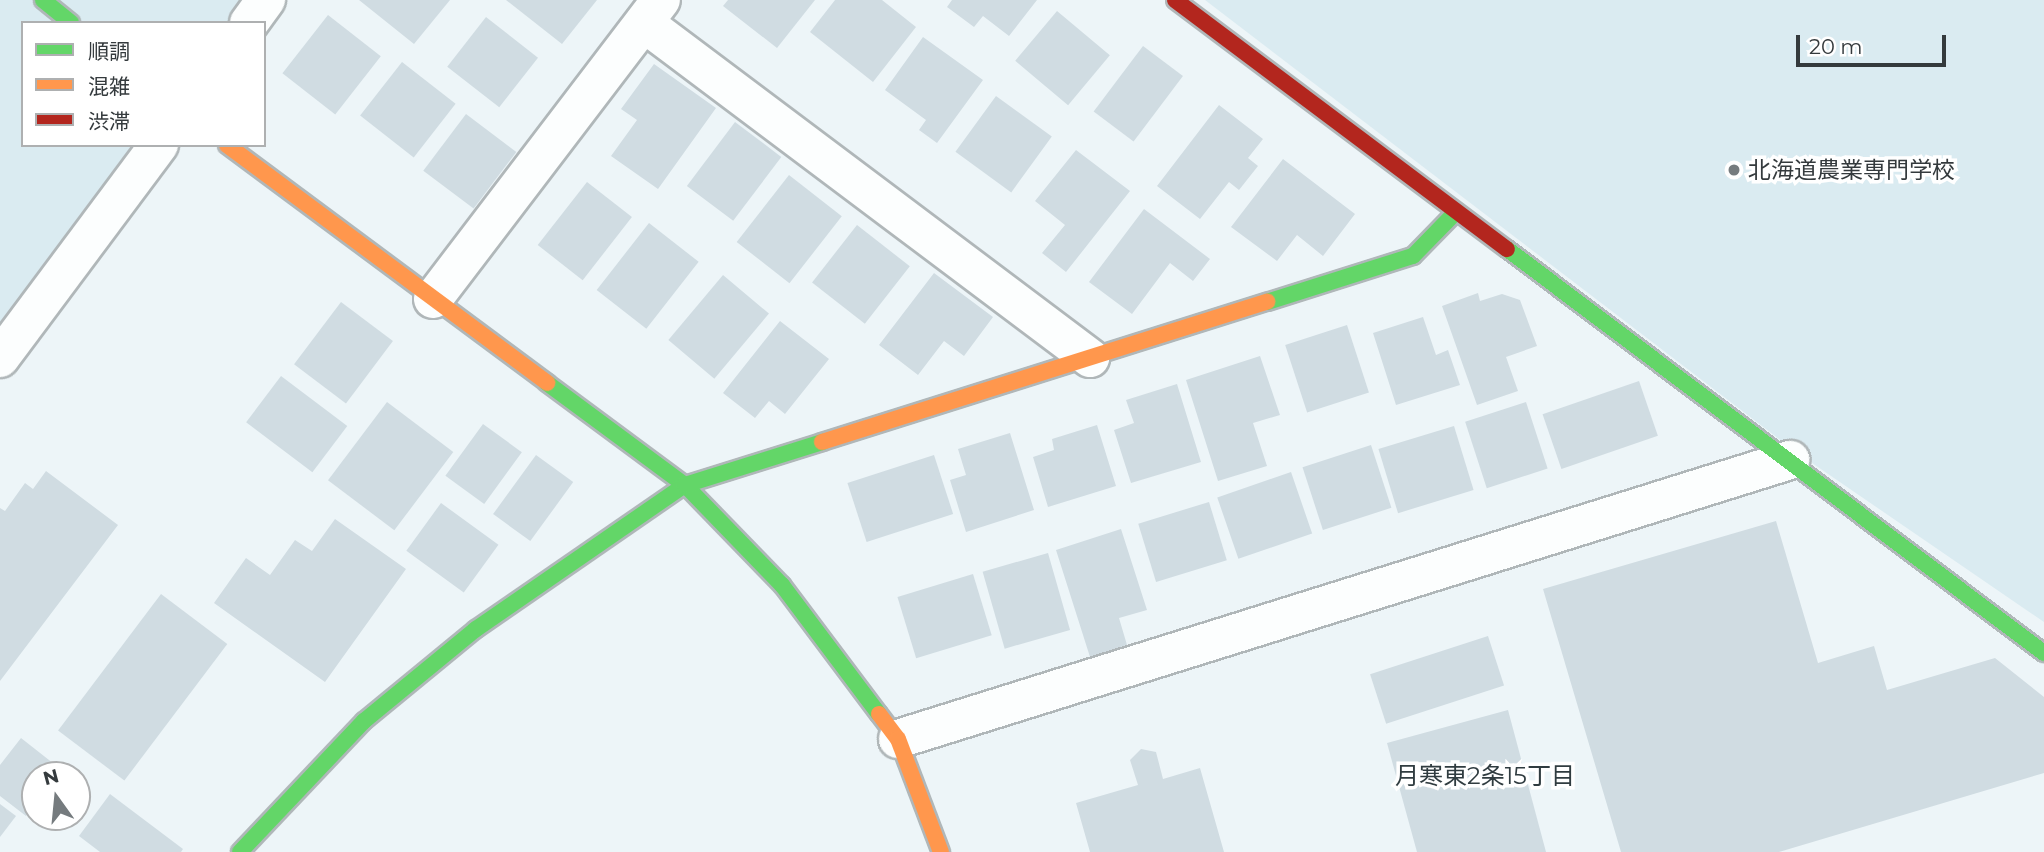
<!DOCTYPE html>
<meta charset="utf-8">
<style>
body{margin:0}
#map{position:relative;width:2044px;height:852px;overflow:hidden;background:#edf5f8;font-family:Montserrat,"Noto Sans JP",sans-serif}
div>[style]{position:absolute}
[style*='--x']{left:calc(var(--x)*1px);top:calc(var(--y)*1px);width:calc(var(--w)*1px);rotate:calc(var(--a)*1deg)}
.built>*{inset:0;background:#daebf1}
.building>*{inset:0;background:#d0dce2;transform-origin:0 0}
.roads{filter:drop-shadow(2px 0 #b0b7b9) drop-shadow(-2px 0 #b0b7b9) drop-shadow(0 2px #b0b7b9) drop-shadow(0 -2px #b0b7b9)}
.street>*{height:38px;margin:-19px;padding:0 19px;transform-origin:19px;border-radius:19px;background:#fcfefe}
.fast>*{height:16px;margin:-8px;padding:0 8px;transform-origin:8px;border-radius:8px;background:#63d668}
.slow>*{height:16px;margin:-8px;padding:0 8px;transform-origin:8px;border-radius:8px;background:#ff974d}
.jam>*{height:16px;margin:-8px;padding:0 8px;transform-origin:8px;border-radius:8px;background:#b3261e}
.dots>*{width:19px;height:19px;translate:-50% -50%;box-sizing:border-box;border:4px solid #fff;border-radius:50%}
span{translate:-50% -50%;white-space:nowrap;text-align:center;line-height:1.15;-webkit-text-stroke:7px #fff;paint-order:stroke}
.poi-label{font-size:23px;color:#343a3d}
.left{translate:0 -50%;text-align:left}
.neighbourhood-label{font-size:24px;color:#303c40}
.legend{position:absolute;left:21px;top:21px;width:245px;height:126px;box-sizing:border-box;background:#fff;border:2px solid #aeb0b1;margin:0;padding:9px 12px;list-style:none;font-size:21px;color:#343a3d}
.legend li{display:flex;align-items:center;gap:14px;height:35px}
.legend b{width:35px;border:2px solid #aeb0b1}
.north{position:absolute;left:21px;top:761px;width:70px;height:70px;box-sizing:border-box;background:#fff;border:2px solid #aeb0b1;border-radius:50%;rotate:345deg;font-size:19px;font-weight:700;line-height:28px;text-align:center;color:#343a3d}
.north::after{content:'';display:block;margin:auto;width:24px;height:32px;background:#757b7e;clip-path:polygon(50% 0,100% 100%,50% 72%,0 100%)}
.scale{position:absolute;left:1796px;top:35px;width:150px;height:32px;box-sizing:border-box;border:4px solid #343a3d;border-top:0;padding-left:9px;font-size:21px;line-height:24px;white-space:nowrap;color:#343a3d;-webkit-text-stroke:5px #fff;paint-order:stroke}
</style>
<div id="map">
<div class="built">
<div style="clip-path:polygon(0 0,252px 0,235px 23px,23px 23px,23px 145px,147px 145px,0 349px)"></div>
<div style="clip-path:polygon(1205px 0,2044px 0,2044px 622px,1796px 452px)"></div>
</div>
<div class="building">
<div style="clip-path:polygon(359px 0,450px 0,414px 44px)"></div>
<div style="clip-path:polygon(506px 0,597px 0,562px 44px)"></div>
<div style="clip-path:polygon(728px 0,815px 0,777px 48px,723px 6px)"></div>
<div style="clip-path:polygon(835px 0,882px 0,916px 27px,873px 82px,810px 32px)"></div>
<div style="clip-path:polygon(952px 0,1037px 0,1009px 36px,983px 16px,974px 27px,947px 7px)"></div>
<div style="left:1057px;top:11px;width:69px;height:65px;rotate:40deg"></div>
<div style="left:328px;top:15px;width:67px;height:74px;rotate:38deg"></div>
<div style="left:486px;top:17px;width:66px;height:63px;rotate:38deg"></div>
<div style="clip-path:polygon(923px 37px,983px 80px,937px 143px,919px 130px,926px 120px,885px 90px)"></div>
<div style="left:1143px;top:46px;width:50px;height:82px;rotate:37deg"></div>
<div style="left:402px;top:62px;width:68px;height:68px;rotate:38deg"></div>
<div style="clip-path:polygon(654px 64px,716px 108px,658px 189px,611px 156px,637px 120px,621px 109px)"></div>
<div style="left:996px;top:96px;width:69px;height:69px;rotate:36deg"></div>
<div style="clip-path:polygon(1219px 105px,1263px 139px,1248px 158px,1258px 166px,1239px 190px,1229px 182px,1200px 219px,1157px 186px)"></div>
<div style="left:466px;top:114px;width:63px;height:71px;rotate:37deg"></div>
<div style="left:735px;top:122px;width:58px;height:80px;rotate:37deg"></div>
<div style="clip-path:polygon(1076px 150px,1130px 191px,1066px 272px,1042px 253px,1065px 225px,1035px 201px)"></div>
<div style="clip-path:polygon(1283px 159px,1355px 214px,1323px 256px,1297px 235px,1277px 261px,1231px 227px)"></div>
<div style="left:789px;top:175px;width:67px;height:85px;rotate:38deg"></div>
<div style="left:587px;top:182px;width:57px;height:80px;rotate:38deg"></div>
<div style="clip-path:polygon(1144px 209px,1210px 259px,1193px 281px,1170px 263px,1132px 314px,1089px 282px)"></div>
<div style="left:649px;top:223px;width:63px;height:85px;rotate:38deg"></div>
<div style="left:857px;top:225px;width:67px;height:73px;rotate:38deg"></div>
<div style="clip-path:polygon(934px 273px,993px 317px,964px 356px,944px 341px,918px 375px,879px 345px)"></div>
<div style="left:723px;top:275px;width:60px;height:85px;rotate:40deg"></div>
<div style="clip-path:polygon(1478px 293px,1480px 301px,1502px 294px,1520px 300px,1537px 346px,1506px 357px,1518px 391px,1477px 405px,1442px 306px)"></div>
<div style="left:341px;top:302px;width:65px;height:78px;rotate:37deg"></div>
<div style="clip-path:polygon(1423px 317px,1436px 355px,1448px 350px,1460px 385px,1396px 405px,1373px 333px)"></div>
<div style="clip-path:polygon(780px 321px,829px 359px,785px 414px,769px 401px,755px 418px,723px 393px)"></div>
<div style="left:1347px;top:325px;width:71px;height:65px;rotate:72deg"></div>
<div style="clip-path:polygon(1260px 356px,1280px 415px,1253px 423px,1267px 466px,1218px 481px,1186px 380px)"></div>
<div style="left:281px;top:376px;width:83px;height:58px;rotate:37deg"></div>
<div style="left:1639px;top:381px;width:58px;height:102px;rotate:71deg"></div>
<div style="clip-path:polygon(1177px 384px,1201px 462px,1131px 483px,1114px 430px,1134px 423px,1126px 400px)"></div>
<div style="left:387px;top:402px;width:83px;height:98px;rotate:37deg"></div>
<div style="left:1526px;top:402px;width:70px;height:64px;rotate:72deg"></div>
<div style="left:483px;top:424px;width:48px;height:64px;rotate:36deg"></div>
<div style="clip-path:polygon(1097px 425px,1116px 486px,1048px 507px,1033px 457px,1054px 450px,1052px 439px)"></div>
<div style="left:1454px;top:426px;width:67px;height:79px;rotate:73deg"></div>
<div style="clip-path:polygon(1010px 433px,1034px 510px,966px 532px,950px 480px,966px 475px,958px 449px)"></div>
<div style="left:1371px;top:445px;width:66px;height:72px;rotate:72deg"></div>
<div style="left:536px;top:455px;width:46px;height:73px;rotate:36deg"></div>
<div style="left:934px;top:455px;width:62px;height:91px;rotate:72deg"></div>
<div style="clip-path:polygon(46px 471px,118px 525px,0 681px,0 508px,5px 511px,25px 483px,33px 489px)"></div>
<div style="left:1291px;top:472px;width:65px;height:78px;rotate:71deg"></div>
<div style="left:1209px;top:502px;width:61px;height:74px;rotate:73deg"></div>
<div style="left:441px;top:503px;width:71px;height:59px;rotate:36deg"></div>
<div style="clip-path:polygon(335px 519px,406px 569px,325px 682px,214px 603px,246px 558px,270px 575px,295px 540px,312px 551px)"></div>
<div style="clip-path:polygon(1776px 521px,1818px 663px,1874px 646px,1887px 690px,1995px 658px,2044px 697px,2044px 773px,1779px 852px,1621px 852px,1543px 589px)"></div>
<div style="clip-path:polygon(1121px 529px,1147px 610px,1119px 618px,1127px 645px,1090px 657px,1056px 550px)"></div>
<div style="left:1048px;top:553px;width:80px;height:68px;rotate:74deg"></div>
<div style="left:973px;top:574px;width:64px;height:79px;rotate:73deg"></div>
<div style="left:161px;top:594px;width:83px;height:171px;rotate:37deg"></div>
<div style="left:1488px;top:636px;width:52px;height:124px;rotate:72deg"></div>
<div style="clip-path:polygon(1508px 710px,1546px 852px,1417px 852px,1387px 743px)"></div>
<div style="clip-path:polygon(21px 738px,63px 771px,35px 775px,35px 806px,26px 816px,0 796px,0 765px)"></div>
<div style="clip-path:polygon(1141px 749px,1156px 752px,1163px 779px,1200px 768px,1224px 852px,1090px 852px,1076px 803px,1138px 785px,1130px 760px)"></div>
<div style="clip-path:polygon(110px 794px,183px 849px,181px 852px,100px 852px,79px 836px)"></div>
<div style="clip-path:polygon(0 804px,16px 816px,0 837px)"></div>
</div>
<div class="roads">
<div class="street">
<div style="--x:249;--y:23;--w:29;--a:-54"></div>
<div style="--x:644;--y:23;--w:558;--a:36.91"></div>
<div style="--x:433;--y:299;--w:376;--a:-52.7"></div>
<div style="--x:0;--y:358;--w:266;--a:-53.3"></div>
<div style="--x:898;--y:739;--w:935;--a:-17.37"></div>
</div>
<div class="fast">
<div style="--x:43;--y:0;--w:36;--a:39"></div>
<div style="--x:1507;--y:249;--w:672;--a:36.96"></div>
<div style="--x:1267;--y:302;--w:153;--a:-17.5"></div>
<div style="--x:1413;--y:256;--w:62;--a:-45.7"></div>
<div style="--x:547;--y:383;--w:172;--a:36.5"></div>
<div style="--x:685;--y:485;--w:139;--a:45.9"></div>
<div style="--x:782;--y:585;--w:161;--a:53.1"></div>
<div style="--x:240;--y:852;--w:180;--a:-46.6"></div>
<div style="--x:364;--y:721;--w:145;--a:-39.4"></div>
<div style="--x:476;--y:629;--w:254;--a:-34.6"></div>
<div style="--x:685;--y:485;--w:144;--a:-17.4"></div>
</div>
<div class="slow">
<div style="--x:227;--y:145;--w:399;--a:36.6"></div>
<div style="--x:822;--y:442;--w:467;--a:-17.5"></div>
<div style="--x:879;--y:714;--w:31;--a:53"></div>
<div style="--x:898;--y:739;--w:121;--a:69.2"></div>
</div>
<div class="jam">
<div style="--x:1175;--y:0;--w:415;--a:36.9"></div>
</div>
</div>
<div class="dots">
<div style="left:1734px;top:170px;background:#757b7e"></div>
</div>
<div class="poi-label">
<span class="left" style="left:1748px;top:170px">北海道農業専門学校</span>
</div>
<div class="neighbourhood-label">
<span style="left:1485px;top:776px">月寒東2条15丁目</span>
</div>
<ul class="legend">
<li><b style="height:9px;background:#63d668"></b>順調</li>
<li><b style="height:9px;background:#ff974d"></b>混雑</li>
<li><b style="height:9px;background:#b3261e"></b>渋滞</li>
</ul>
<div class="north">N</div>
<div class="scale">20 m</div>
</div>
